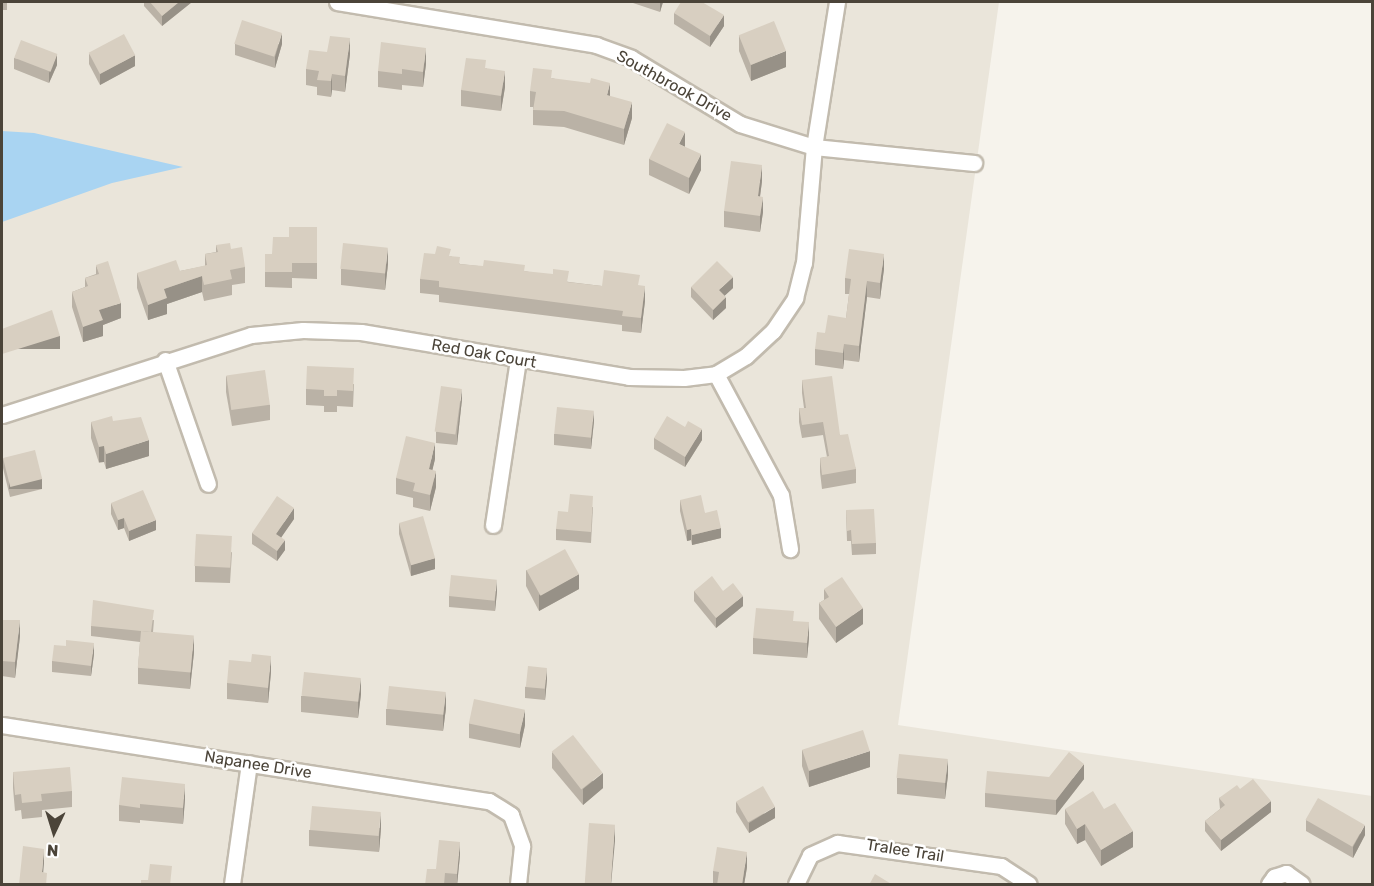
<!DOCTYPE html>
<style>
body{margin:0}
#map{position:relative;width:1374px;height:886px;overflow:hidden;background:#f6f3ec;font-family:Rubik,sans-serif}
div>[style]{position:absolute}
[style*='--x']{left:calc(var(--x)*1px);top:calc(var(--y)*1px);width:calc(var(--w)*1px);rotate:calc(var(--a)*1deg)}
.residential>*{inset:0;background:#eae5da}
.water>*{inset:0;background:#a9d4f2}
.roads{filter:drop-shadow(2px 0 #c2bbae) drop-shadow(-2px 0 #c2bbae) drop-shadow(0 2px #c2bbae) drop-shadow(0 -2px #c2bbae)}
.minor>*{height:15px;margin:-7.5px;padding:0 7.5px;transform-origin:7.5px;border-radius:7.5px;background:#fff}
.wall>*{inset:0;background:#bab2a6;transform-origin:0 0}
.shaded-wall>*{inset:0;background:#979187;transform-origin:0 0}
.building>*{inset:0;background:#d8cfc1;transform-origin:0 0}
span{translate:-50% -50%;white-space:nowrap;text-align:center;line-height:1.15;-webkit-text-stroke:5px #fff;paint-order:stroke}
.street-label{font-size:16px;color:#4b4439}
.frame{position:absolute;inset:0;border:3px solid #4b4439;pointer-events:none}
.north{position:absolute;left:24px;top:802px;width:60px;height:60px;-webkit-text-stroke:4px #fff;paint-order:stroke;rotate:184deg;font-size:16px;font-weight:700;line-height:24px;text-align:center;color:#4b4439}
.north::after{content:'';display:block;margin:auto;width:21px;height:27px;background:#4b4439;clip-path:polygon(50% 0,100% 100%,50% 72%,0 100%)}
</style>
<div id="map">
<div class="residential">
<div style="clip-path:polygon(2px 2px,999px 2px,898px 725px,1372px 796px,1372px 884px,2px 884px)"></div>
</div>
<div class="water">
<div style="clip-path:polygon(2px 131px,34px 133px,183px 167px,112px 183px,2px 222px)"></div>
</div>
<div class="roads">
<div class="minor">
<div style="--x:337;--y:2;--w:263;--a:9.4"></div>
<div style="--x:596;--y:45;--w:37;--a:20"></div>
<div style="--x:631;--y:58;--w:127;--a:31.2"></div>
<div style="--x:740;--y:124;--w:77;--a:17.3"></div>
<div style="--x:814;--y:147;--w:161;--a:5.7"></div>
<div style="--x:165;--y:360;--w:131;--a:70.9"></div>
<div style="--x:716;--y:374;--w:137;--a:61.8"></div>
<div style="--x:781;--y:495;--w:55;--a:80.5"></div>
<div style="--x:2;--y:415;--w:262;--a:-17.8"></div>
<div style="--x:251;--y:335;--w:52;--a:-5.5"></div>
<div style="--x:303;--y:330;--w:58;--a:2"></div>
<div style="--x:361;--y:332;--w:272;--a:9.5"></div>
<div style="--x:629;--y:377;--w:55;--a:1"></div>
<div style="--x:684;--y:378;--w:32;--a:-7"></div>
<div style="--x:716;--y:374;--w:35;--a:-31"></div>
<div style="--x:746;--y:356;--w:37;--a:-43"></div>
<div style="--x:773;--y:331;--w:40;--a:-56"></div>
<div style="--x:795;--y:298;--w:36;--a:-76"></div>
<div style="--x:804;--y:263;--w:116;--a:-85.1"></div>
<div style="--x:814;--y:147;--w:147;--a:-81"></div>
<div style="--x:493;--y:525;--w:167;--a:-81.4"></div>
<div style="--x:2;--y:725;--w:493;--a:8.9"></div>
<div style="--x:489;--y:801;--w:26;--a:32"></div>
<div style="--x:511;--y:815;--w:33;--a:70"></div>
<div style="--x:522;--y:846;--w:38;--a:96"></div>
<div style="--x:232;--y:884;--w:122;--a:-82"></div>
<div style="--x:796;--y:884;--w:32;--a:-64"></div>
<div style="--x:810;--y:855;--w:30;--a:-24"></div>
<div style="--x:837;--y:843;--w:166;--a:8"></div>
<div style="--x:1001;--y:866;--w:33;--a:33"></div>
<div style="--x:1269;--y:884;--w:9;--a:-54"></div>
<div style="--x:1274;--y:877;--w:13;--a:-18"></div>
<div style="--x:1286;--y:873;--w:19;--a:35"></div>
</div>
</div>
<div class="wall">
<div style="left:2px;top:2px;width:5px;height:8px"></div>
<div style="clip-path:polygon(144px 2px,192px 2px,162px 26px,144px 6px)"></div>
<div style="clip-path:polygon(630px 2px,663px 2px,660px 12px)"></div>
<div style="clip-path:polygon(674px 13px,724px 26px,710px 47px,674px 24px)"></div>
<div style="clip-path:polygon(739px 35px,786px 67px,751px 81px,739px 51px)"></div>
<div style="clip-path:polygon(235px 44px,282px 44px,275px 68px,235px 55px)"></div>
<div style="clip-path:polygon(89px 54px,135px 66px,100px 85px,89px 64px)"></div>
<div style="clip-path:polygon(350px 54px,345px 92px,332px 90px,331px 97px,317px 95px,317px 87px,306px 85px,306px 69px)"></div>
<div style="clip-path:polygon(14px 58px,57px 65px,49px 83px,14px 69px)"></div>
<div style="clip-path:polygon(426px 64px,423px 87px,402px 85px,402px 90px,378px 87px,378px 71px)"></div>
<div style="clip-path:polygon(486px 68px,505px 87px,501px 111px,461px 106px,461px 90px)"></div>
<div style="clip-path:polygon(552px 78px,610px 96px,632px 118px,624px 145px,564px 127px,533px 125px,533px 107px,530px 107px,530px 91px)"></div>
<div style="clip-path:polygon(685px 147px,701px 170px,689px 194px,649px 175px,649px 159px)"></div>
<div style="clip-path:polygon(762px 181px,760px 196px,763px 212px,760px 232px,724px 227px,724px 211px)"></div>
<div style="clip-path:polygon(317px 227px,317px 279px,292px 278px,292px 288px,265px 287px,265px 254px,272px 254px,289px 237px)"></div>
<div style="clip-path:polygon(216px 245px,231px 249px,245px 267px,245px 283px,232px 285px,232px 295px,204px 301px,202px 292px,167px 304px,167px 314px,148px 320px,137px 288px,137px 273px,180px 271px,205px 266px,205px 254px,216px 252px)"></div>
<div style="clip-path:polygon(451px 256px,460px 264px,525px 271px,569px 282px,602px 286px,640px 286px,645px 301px,641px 333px,622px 331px,622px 325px,439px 302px,439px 295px,420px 293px,420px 279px)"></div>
<div style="clip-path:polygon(388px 264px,385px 290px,341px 285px,341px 269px)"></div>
<div style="clip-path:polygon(96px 265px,121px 318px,103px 325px,103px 336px,83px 342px,72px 307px,72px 292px,85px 287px,85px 278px,96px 274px)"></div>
<div style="clip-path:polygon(884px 269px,880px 299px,867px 297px,859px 362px,844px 360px,843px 369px,815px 365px,815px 349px,825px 333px,846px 318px,849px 294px,845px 294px,845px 278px)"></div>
<div style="clip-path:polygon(691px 287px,733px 288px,724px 296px,726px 308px,713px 320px,691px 297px)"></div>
<div style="clip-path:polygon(226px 376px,270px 405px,270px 420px,232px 426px,226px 392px)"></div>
<div style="clip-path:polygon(802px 380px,840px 435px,856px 469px,856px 483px,822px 489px,820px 472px,820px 458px,827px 457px,823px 435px,802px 438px,799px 422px,799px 408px,804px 408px,802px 393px)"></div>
<div style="clip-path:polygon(354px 384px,353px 407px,337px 406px,337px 412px,324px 412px,324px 406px,306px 405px,306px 389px)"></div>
<div style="clip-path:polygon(462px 399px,457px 445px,436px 443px,436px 432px)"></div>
<div style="clip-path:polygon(113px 421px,149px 456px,106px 469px,104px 462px,99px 463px,91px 438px,91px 422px)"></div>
<div style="clip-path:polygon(594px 421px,591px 449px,554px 445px,554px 434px)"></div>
<div style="clip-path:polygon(654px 438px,702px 440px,685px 467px,654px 449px)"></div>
<div style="clip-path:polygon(3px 458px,42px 489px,10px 497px,3px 468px)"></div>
<div style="clip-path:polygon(435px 459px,432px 470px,436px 487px,430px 511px,413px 507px,413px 498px,396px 494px,396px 478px)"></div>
<div style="clip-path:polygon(680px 500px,705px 513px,721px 538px,692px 545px,691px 540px,687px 541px,680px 511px)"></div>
<div style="clip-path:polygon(111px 503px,156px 530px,129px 541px,124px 528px,118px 530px,111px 514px)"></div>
<div style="clip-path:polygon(593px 507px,591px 543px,556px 540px,556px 529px,568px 512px)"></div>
<div style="clip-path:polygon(846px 510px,876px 543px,876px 554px,852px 555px,851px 541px,847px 541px)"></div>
<div style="clip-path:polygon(294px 519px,281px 537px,285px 550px,277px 561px,252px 544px,252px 533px)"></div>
<div style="clip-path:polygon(399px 523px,435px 569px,411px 576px,399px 534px)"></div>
<div style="clip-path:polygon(232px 552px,230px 583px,195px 582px,195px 566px)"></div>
<div style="clip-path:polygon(526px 570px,579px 589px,539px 611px,526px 586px)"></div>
<div style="clip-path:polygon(824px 589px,863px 624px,836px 643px,819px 619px,819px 603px,824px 600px)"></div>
<div style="clip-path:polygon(497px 591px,495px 611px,449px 607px,449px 596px)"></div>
<div style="clip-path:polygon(694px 591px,723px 591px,743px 606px,716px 628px,694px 601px)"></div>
<div style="clip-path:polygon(2px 620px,20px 636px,15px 678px,2px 676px)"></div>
<div style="clip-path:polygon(154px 620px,153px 632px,194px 652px,190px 689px,138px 684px,138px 668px,140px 642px,91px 636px,91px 626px)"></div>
<div style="clip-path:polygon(794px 621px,809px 638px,807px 658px,753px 654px,753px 638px)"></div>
<div style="clip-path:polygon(94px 654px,91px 676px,52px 672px,52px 661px)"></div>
<div style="clip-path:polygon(271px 672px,268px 703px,227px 699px,227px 683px)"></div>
<div style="clip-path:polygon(547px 679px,545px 700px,525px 698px,525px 687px)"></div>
<div style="clip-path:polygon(361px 694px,358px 718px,301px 712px,301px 696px)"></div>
<div style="clip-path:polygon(446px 708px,443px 731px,386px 725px,386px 709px)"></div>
<div style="clip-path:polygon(469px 723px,525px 725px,520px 748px,469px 738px)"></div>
<div style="clip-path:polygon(802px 750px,870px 767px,809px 787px,802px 766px)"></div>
<div style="clip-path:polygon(552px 752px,603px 788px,583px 805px,552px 768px)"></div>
<div style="clip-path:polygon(13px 772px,72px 791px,72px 807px,42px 810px,42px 817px,22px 819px,21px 810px,15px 811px,13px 788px)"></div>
<div style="clip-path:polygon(948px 775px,945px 799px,897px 794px,897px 778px)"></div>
<div style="clip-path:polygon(1049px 777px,1084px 779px,1056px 815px,985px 807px,985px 793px)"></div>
<div style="clip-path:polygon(1240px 789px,1271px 812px,1221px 851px,1205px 831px,1205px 821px,1220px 809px,1219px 798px)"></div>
<div style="clip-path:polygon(185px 799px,183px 824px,140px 820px,140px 823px,119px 821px,119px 805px)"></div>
<div style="clip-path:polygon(736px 802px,775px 818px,749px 833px,736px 812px)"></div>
<div style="clip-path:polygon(1065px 809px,1104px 809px,1133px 847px,1101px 866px,1085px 840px,1077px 844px,1065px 824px)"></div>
<div style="clip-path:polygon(1306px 820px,1365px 835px,1353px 858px,1306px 831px)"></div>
<div style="clip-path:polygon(381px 828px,379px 852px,309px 846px,309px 830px)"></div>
<div style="clip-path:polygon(460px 855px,457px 885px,425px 885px,436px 869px)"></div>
<div style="clip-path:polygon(747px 867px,744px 885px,713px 885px,713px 871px)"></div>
</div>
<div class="shaded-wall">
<div style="clip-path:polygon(179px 2px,192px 2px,162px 26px,162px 16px)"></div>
<div style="clip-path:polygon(660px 2px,663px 2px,660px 12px)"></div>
<div style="clip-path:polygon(724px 15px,724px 26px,710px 47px,710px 36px)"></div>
<div style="clip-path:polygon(282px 33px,282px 44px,275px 68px,275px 57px)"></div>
<div style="clip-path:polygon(350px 38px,350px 54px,345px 92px,345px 76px)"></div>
<div style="clip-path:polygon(426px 48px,426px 64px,423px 87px,423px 72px)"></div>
<div style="clip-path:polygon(786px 51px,786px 67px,751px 81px,751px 65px)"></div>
<div style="clip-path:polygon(57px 54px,57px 65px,49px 83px,49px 73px)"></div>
<div style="clip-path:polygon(135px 55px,135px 66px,100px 85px,100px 74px)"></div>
<div style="clip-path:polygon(505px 71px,505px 87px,501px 111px,501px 96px)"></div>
<div style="clip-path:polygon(332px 74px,332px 90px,331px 97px,331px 81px)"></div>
<div style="clip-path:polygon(610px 83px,610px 99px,607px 95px)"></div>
<div style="clip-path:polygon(632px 102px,632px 118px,624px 145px,624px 129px)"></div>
<div style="clip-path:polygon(685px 132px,685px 147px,679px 144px)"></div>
<div style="clip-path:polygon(701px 154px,701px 170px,689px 194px,689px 178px)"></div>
<div style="clip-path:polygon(762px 165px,762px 181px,758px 212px,758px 196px)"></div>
<div style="clip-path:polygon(763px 197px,763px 212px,760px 232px,760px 216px)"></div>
<div style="clip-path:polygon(388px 248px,388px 264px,385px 290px,385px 274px)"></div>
<div style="clip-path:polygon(884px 254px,884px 269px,880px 299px,880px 283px)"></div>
<div style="clip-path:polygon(202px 276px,202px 292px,167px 304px,167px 314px,148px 320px,148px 305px,164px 289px)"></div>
<div style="clip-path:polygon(733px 277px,733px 288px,719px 301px,719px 290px)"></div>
<div style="clip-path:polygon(867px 281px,867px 297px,859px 362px,859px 346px)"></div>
<div style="clip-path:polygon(645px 286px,645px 301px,641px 333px,641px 318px)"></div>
<div style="clip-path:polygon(726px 297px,726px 308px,713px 320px,713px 310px)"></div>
<div style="clip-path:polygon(121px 303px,121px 318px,103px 325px,103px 336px,83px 342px,83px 327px,99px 310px)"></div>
<div style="left:60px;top:336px;width:13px;height:61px;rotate:90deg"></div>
<div style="clip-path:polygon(844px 344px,844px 360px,843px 369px,843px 353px)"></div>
<div style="clip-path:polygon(462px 389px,462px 399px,457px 445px,457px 434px)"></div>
<div style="clip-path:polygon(594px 411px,594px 421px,591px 449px,591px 438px)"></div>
<div style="clip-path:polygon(702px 429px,702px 440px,685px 467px,685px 457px)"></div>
<div style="clip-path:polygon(149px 440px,149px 456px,106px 469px,106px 454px)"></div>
<div style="clip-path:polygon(435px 443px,435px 459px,429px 485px,429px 469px)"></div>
<div style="left:104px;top:446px;width:16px;height:5px;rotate:90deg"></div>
<div style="clip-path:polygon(436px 471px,436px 487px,430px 511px,430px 495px)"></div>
<div style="left:42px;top:479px;width:10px;height:33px;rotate:90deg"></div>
<div style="clip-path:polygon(294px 508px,294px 519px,276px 545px,276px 534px)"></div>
<div style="clip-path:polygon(124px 518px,124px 528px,118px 530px,118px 520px)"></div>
<div style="clip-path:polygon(156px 520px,156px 530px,129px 541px,129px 531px)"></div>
<div style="clip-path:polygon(721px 528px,721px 538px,692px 545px,692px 535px)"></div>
<div style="clip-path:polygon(691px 529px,691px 540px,687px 541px,687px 530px)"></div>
<div style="clip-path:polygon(285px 540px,285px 550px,277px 561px,277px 551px)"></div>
<div style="clip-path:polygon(435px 558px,435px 569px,411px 576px,411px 565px)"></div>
<div style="clip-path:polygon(579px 574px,579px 589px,539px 611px,539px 595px)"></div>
<div style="clip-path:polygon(497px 580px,497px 591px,495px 611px,495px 601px)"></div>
<div style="clip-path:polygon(743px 596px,743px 606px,716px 628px,716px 618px)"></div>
<div style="clip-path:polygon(863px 608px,863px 624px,836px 643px,836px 627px)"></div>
<div style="clip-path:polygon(20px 620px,20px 636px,15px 678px,15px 662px)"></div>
<div style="clip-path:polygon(809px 622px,809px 638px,807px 658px,807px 643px)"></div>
<div style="clip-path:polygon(194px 636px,194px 652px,190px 689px,190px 673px)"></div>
<div style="clip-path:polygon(94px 643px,94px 654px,91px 676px,91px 666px)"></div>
<div style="clip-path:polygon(271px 656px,271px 672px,268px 703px,268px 688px)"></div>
<div style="clip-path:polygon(547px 668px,547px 679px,545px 700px,545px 689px)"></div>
<div style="clip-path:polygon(361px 678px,361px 694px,358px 718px,358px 702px)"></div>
<div style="clip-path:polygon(446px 692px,446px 708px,443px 731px,443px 715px)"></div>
<div style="clip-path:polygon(525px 710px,525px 725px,520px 748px,520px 732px)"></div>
<div style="clip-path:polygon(870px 751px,870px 767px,809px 787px,809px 771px)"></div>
<div style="clip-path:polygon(948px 759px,948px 775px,945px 799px,945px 783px)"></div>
<div style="clip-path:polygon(1084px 764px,1084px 779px,1056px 815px,1056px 800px)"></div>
<div style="clip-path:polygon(603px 773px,603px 788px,583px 805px,583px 789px)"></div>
<div style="clip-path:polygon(185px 784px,185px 799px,183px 824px,183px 808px)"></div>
<div style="clip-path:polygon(1271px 801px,1271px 812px,1221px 851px,1221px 840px)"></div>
<div style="clip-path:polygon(775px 807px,775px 818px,749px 833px,749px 823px)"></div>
<div style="clip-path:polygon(381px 812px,381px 828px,379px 852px,379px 836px)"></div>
<div style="clip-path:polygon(1085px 824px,1085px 840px,1077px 844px,1077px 829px)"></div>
<div style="clip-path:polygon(615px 825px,615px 841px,611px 885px,610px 885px)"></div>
<div style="clip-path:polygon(1365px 825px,1365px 835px,1353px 858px,1353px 847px)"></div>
<div style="clip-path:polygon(1133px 831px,1133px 847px,1101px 866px,1101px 850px)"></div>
<div style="clip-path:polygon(460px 842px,460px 855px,457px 885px,457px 874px)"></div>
<div style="clip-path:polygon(44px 849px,44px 864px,42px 885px,42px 872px)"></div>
<div style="clip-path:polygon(747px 852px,747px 867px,744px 885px,742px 885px)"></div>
</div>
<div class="building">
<div style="clip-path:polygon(150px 2px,179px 2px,162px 16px)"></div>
<div style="clip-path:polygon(681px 2px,702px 2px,724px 15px,710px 36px,674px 13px)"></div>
<div style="left:242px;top:20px;width:42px;height:25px;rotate:18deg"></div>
<div style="left:774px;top:21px;width:32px;height:38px;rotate:68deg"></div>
<div style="left:124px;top:34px;width:24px;height:40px;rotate:62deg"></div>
<div style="clip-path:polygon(330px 36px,350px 38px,345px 76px,332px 74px,331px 81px,317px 80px,319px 71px,306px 69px,309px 50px,327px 52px)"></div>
<div style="left:21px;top:40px;width:39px;height:19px;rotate:21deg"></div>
<div style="clip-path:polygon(381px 42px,426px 48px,423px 72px,402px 69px,402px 74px,378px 71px)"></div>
<div style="clip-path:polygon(466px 58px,486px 60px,485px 68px,505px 71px,501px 96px,461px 90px)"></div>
<div style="clip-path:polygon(533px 68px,552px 70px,551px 78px,590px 83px,591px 78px,610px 83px,607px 95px,632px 102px,624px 129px,564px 111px,533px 110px,536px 92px,530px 91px)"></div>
<div style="clip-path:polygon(667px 123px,685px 132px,679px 144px,701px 154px,689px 178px,649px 159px)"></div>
<div style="clip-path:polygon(731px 161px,762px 165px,758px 196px,763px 197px,760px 216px,724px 211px)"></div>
<div style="clip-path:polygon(289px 227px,317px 227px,317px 263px,292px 263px,292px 272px,265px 272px,265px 254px,272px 254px,273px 237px,289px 237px)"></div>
<div style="clip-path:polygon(230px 243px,231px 249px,242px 247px,245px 267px,230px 270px,232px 279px,204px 285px,202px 276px,164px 289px,167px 298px,148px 305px,137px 273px,176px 260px,180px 271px,207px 265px,205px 254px,218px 252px,216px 245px)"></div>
<div style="left:343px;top:243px;width:45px;height:26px;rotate:6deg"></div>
<div style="clip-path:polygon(437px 246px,451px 249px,449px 256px,460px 257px,459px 264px,483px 266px,484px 260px,525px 265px,524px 271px,553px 274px,553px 269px,569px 271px,567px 282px,602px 286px,604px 270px,640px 275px,638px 285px,645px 286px,641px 318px,622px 316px,623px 311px,439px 287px,439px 281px,420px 279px,424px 253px,435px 254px)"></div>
<div style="clip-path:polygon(849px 249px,884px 254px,880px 283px,867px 281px,859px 346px,844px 344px,843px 353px,815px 349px,817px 332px,825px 333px,828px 315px,846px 318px,851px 279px,845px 278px)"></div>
<div style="clip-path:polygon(108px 261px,121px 303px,99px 310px,103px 320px,83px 327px,72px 292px,88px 286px,85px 278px,99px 274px,96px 265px)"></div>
<div style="clip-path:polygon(717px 261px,733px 277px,719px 290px,726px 297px,713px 310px,691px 287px)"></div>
<div style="clip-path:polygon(52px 310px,60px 336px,2px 354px,2px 329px)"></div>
<div style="clip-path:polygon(307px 366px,354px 368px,353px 391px,337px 390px,337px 396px,324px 396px,324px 390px,306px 389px)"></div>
<div style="left:265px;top:370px;width:35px;height:39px;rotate:82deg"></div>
<div style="clip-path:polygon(832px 376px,840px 435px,848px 434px,856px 469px,822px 475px,820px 458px,829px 456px,823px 422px,802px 425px,799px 408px,806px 408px,802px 380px)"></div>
<div style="left:441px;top:386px;width:21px;height:46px;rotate:8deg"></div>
<div style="left:557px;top:407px;width:37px;height:27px;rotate:6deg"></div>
<div style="clip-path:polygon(112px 416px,113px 421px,141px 417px,149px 440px,106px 454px,104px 446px,99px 447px,91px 422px)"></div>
<div style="clip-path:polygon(667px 416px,685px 427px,688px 421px,702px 429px,685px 457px,654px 438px)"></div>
<div style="clip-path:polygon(406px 436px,435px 443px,429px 469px,436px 471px,430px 495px,413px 491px,415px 483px,396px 478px)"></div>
<div style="left:35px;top:450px;width:30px;height:33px;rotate:76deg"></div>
<div style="clip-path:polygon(143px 490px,156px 520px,129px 531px,124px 518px,118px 520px,111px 503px)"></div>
<div style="clip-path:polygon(570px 494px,593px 496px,591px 532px,556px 529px,558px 511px,568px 512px)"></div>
<div style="clip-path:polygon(701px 495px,705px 513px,717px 510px,721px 528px,692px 535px,691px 529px,687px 530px,680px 500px)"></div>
<div style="clip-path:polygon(277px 496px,294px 508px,276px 534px,285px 540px,277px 551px,252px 533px)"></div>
<div style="clip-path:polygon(874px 509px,876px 543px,852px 544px,851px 530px,847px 531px,846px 510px)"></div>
<div style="left:423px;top:516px;width:44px;height:25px;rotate:74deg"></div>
<div style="left:196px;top:534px;width:36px;height:32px;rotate:3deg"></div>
<div style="left:565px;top:549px;width:29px;height:44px;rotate:61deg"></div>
<div style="left:451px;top:575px;width:46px;height:21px;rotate:6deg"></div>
<div style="clip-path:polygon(712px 576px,723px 591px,733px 583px,743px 596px,716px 618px,694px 591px)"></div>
<div style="clip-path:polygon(842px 577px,863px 608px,836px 627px,819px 603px,829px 597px,824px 589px)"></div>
<div style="clip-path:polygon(93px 600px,154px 610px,151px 632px,91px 626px)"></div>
<div style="clip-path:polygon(756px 608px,794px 611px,793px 621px,809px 622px,807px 643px,753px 638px)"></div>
<div style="clip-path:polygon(2px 620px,20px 620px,15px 662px,2px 661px)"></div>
<div style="left:141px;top:631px;width:53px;height:37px;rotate:5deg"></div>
<div style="clip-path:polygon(66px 640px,94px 643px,91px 666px,52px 661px,54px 645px,66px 646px)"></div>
<div style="clip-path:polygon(252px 654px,271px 656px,268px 688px,227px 683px,229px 660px,251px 662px)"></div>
<div style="left:528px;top:666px;width:19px;height:21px;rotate:6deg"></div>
<div style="left:304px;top:672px;width:57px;height:24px;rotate:6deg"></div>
<div style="left:389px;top:686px;width:57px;height:23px;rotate:6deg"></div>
<div style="left:474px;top:699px;width:52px;height:25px;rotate:12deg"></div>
<div style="left:863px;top:730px;width:22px;height:64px;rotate:72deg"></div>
<div style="left:573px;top:735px;width:48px;height:27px;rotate:52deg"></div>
<div style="clip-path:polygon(1069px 752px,1084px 764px,1056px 800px,985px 793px,987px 771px,1049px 777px)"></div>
<div style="left:899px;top:754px;width:49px;height:24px;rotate:6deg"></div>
<div style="clip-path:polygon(70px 767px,72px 791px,41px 794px,42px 801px,22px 803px,21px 794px,15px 795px,13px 772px)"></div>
<div style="clip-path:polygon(122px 777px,185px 784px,183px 808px,140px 804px,140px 808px,119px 805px)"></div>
<div style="clip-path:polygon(1253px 779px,1271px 801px,1221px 840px,1205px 821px,1225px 805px,1219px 798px,1237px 785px,1240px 789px)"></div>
<div style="left:763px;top:786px;width:24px;height:31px;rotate:60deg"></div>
<div style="clip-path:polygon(1093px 791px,1104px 809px,1115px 803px,1133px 831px,1101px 850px,1085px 824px,1077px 829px,1065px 809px)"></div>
<div style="left:1318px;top:798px;width:54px;height:25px;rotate:30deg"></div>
<div style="left:312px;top:806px;width:69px;height:24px;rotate:5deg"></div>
<div style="left:589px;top:823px;width:26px;height:63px;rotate:4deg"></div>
<div style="clip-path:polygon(439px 840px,460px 842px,457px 874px,445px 873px,444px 885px,425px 885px,427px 869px,436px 869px)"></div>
<div style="clip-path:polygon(23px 846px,44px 849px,42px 872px,47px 873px,46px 885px,19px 885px)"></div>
<div style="clip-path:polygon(717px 847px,747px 852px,742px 885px,717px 885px,719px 872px,713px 871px)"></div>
<div style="clip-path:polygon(150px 864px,172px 866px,170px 885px,141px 885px,141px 880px,148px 880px)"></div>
<div style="clip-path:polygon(875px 874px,893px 885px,869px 885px)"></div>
</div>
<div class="street-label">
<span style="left:674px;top:86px;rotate:29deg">Southbrook Drive</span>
<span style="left:484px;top:354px;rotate:10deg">Red Oak Court</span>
<span style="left:258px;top:765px;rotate:9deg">Napanee Drive</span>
<span style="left:905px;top:851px;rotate:9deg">Tralee Trail</span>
</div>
<div class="frame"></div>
<div class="north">N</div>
</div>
